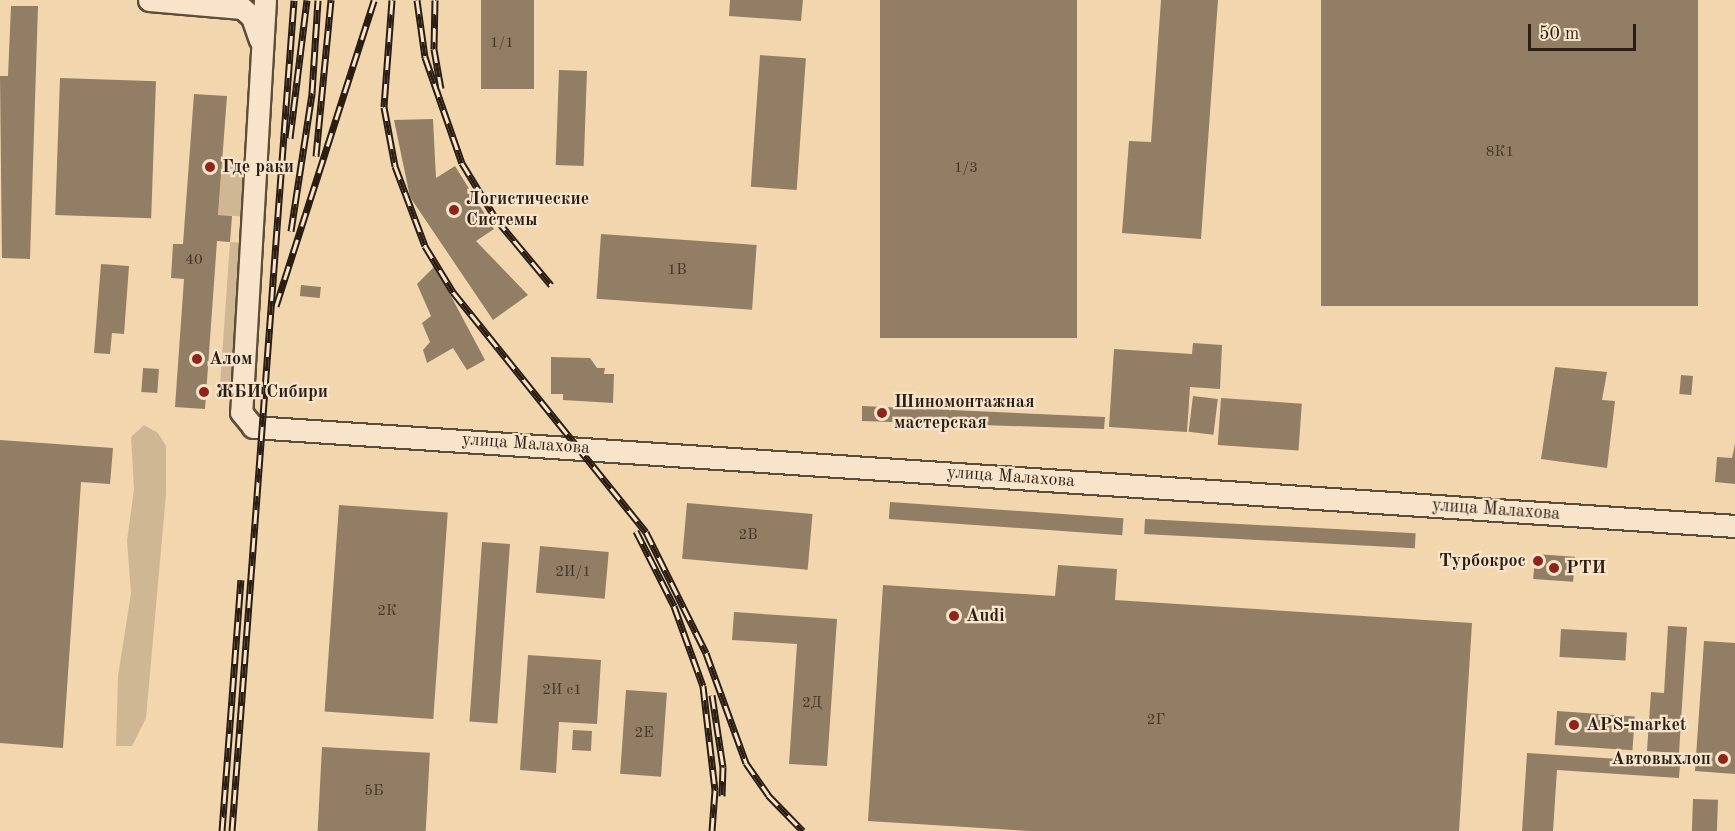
<!DOCTYPE html>
<meta charset="utf-8">
<style>
body{margin:0}
#map{position:relative;width:1735px;height:831px;overflow:hidden;background:#f2d6ae;font-family:"Old Standard TT",serif}
div>[style]{position:absolute}
[style*='--x']{left:calc(var(--x)*1px);top:calc(var(--y)*1px);width:calc(var(--w)*1px);rotate:calc(var(--a)*1deg)}
.green>*{inset:0;background:#d0b794;transform-origin:0 0}
.building>*{inset:0;background:#927e64;transform-origin:0 0}
.roads{filter:drop-shadow(2px 0 #5c4c3a) drop-shadow(-2px 0 #5c4c3a) drop-shadow(0 2px #5c4c3a) drop-shadow(0 -2px #5c4c3a)}
.minor>*{height:21px;margin:-10.5px;padding:0 10.5px;transform-origin:10.5px;border-radius:10.5px;background:#f7e4ca}
.rail>*{height:7px;margin-top:-3.5px;transform-origin:0;background:repeating-linear-gradient(90deg,#f7e4ca 0 14px,#2a1e14 0 28px);box-sizing:border-box;border-block:2px solid #2a1e14}
.dots>*{width:16px;height:16px;translate:-50% -50%;box-sizing:border-box;border:3px solid #f7e4ca;border-radius:50%}
span{translate:-50% -50%;white-space:nowrap;text-align:center;line-height:1.15;-webkit-text-stroke:4.5px #f7e4ca;paint-order:stroke}
.number-label{font-size:15px;color:#443628}
.number-label span{-webkit-text-stroke-width:0}
.poi-label{font-size:18px;color:#2a1e14;font-weight:700}
.left{translate:0 -50%;text-align:left}
.right{translate:-100% -50%;text-align:right}
.street-label{font-size:18px;color:#2a1e14}
.scale{position:absolute;left:1528px;top:24px;width:108px;height:27px;box-sizing:border-box;border:3px solid #2a1e14;border-top:0;padding-left:8px;font-size:18px;line-height:21px;white-space:nowrap;color:#2a1e14;-webkit-text-stroke:4px #f7e4ca;paint-order:stroke}
</style>
<div id="map">
<div class="green">
<div style="left:222px;top:162px;width:27px;height:53px;rotate:4deg"></div>
<div style="left:230px;top:242px;width:15px;height:150px;rotate:4deg"></div>
<div style="clip-path:polygon(144px 425px,158px 433px,166px 446px,166px 494px,146px 718px,132px 746px,116px 746px,118px 676px,131px 593px,127px 541px,134px 489px,131px 437px)"></div>
</div>
<div class="building">
<div style="left:481px;top:0;width:53px;height:89px"></div>
<div style="clip-path:polygon(730px 0,803px 0,801px 21px,729px 16px)"></div>
<div style="left:880px;top:0;width:197px;height:338px"></div>
<div style="clip-path:polygon(1161px 0,1218px 0,1201px 239px,1122px 233px,1129px 141px,1151px 142px)"></div>
<div style="left:1321px;top:0;width:377px;height:306px"></div>
<div style="clip-path:polygon(11px 6px,38px 6px,30px 259px,2px 258px,0 76px,8px 76px)"></div>
<div style="left:760px;top:55px;width:46px;height:132px;rotate:4deg"></div>
<div style="left:559px;top:70px;width:28px;height:95px;rotate:2deg"></div>
<div style="left:60px;top:78px;width:96px;height:137px;rotate:2deg"></div>
<div style="clip-path:polygon(194px 94px,227px 96px,218px 215px,232px 216px,230px 242px,217px 241px,205px 409px,175px 407px,184px 279px,171px 278px,173px 244px,183px 244px)"></div>
<div style="clip-path:polygon(433px 119px,436px 178px,455px 166px,494px 229px,476px 241px,528px 295px,493px 320px,410px 197px,394px 120px)"></div>
<div style="left:601px;top:234px;width:156px;height:65px;rotate:4deg"></div>
<div style="clip-path:polygon(101px 264px,129px 266px,124px 334px,112px 333px,110px 354px,94px 353px)"></div>
<div style="clip-path:polygon(435px 266px,485px 360px,467px 370px,453px 348px,427px 363px,423px 350px,430px 342px,422px 323px,431px 316px,417px 284px)"></div>
<div style="left:301px;top:285px;width:20px;height:11px;rotate:6deg"></div>
<div style="clip-path:polygon(1193px 343px,1222px 345px,1220px 389px,1190px 387px,1187px 432px,1109px 427px,1114px 349px,1192px 354px)"></div>
<div style="clip-path:polygon(551px 357px,590px 358px,597px 368px,605px 368px,604px 374px,614px 374px,613px 403px,563px 400px,563px 394px,551px 394px)"></div>
<div style="clip-path:polygon(1555px 367px,1607px 372px,1602px 400px,1615px 401px,1607px 468px,1541px 459px)"></div>
<div style="left:143px;top:368px;width:16px;height:24px;rotate:4deg"></div>
<div style="left:1681px;top:375px;width:12px;height:19px;rotate:5deg"></div>
<div style="left:1193px;top:396px;width:25px;height:36px;rotate:7deg"></div>
<div style="left:1221px;top:398px;width:81px;height:47px;rotate:4deg"></div>
<div style="clip-path:polygon(862px 406px,1105px 417px,1104px 429px,862px 421px)"></div>
<div style="clip-path:polygon(0 440px,113px 448px,110px 484px,81px 482px,63px 748px,0 743px)"></div>
<div style="clip-path:polygon(1735px 444px,1735px 484px,1715px 482px,1717px 457px,1732px 458px)"></div>
<div style="left:890px;top:502px;width:234px;height:17px;rotate:4deg"></div>
<div style="left:687px;top:503px;width:126px;height:56px;rotate:5deg"></div>
<div style="left:339px;top:505px;width:109px;height:207px;rotate:4deg"></div>
<div style="left:1145px;top:519px;width:271px;height:15px;rotate:3deg"></div>
<div style="left:482px;top:542px;width:28px;height:180px;rotate:4deg"></div>
<div style="left:540px;top:546px;width:69px;height:47px;rotate:5deg"></div>
<div style="left:1535px;top:554px;width:40px;height:25px;rotate:4deg"></div>
<div style="clip-path:polygon(1058px 565px,1117px 569px,1115px 600px,1472px 623px,1459px 831px,1030px 831px,868px 821px,883px 585px,1055px 596px)"></div>
<div style="clip-path:polygon(734px 612px,837px 619px,827px 766px,789px 764px,797px 644px,732px 640px)"></div>
<div style="clip-path:polygon(1668px 626px,1687px 627px,1679px 753px,1647px 751px,1651px 692px,1664px 693px)"></div>
<div style="left:1561px;top:629px;width:66px;height:28px;rotate:3deg"></div>
<div style="clip-path:polygon(1704px 641px,1735px 643px,1735px 774px,1695px 771px)"></div>
<div style="clip-path:polygon(528px 655px,601px 660px,597px 724px,559px 722px,556px 773px,520px 770px)"></div>
<div style="left:626px;top:690px;width:41px;height:84px;rotate:4deg"></div>
<div style="left:1557px;top:711px;width:78px;height:34px;rotate:4deg"></div>
<div style="left:573px;top:730px;width:19px;height:20px;rotate:3deg"></div>
<div style="left:322px;top:747px;width:108px;height:84px;rotate:3deg"></div>
<div style="clip-path:polygon(1527px 753px,1680px 763px,1679px 778px,1557px 770px,1553px 831px,1522px 831px)"></div>
<div style="left:1693px;top:799px;width:25px;height:32px;rotate:2deg"></div>
</div>
<div class="roads">
<div class="minor">
<div style="--x:149;--y:0;--w:93;--a:4.9"></div>
<div style="--x:242;--y:8;--w:13;--a:42"></div>
<div style="--x:252;--y:17;--w:24;--a:71"></div>
<div style="--x:265;--y:0;--w:413;--a:93.3"></div>
<div style="--x:241;--y:412;--w:19;--a:51"></div>
<div style="--x:253;--y:427;--w:1485;--a:3.82"></div>
</div>
</div>
<div class="rail">
<div style="--x:392;--y:0;--w:107;--a:94.3"></div>
<div style="--x:384;--y:107;--w:60;--a:79.4"></div>
<div style="--x:395;--y:166;--w:85;--a:69.4"></div>
<div style="--x:425;--y:246;--w:54;--a:58.7"></div>
<div style="--x:453;--y:292;--w:308;--a:51.2"></div>
<div style="--x:646;--y:532;--w:135;--a:63.6"></div>
<div style="--x:706;--y:653;--w:117;--a:70"></div>
<div style="--x:746;--y:763;--w:39;--a:55"></div>
<div style="--x:768;--y:795;--w:50;--a:45.8"></div>
<div style="--x:417;--y:0;--w:58;--a:82"></div>
<div style="--x:425;--y:57;--w:112;--a:70.8"></div>
<div style="--x:462;--y:163;--w:66;--a:58.7"></div>
<div style="--x:496;--y:219;--w:86;--a:50.2"></div>
<div style="--x:435;--y:0;--w:49;--a:91.2"></div>
<div style="--x:434;--y:49;--w:40;--a:80"></div>
<div style="--x:290;--y:138;--w:139;--a:-83"></div>
<div style="--x:316;--y:156;--w:157;--a:-84.5"></div>
<div style="--x:291;--y:231;--w:140;--a:-81.3"></div>
<div style="--x:312;--y:93;--w:93;--a:-86.3"></div>
<div style="--x:276;--y:306;--w:321;--a:-72.2"></div>
<div style="--x:636;--y:531;--w:84;--a:63.1"></div>
<div style="--x:674;--y:606;--w:85;--a:70.1"></div>
<div style="--x:703;--y:686;--w:105;--a:83.4"></div>
<div style="--x:715;--y:790;--w:41;--a:94.2"></div>
<div style="--x:712;--y:695;--w:73;--a:81.3"></div>
<div style="--x:723;--y:767;--w:29;--a:92"></div>
<div style="--x:222;--y:831;--w:252;--a:-85.7"></div>
<div style="--x:232;--y:831;--w:833;--a:-85.73"></div>
</div>
<div class="dots">
<div style="left:210px;top:167px;background:#8f2418"></div>
<div style="left:454px;top:210px;background:#8f2418"></div>
<div style="left:197px;top:359px;background:#8f2418"></div>
<div style="left:204px;top:392px;background:#8f2418"></div>
<div style="left:882px;top:413px;background:#8f2418"></div>
<div style="left:1538px;top:561px;background:#8f2418"></div>
<div style="left:1554px;top:568px;background:#8f2418"></div>
<div style="left:954px;top:616px;background:#8f2418"></div>
<div style="left:1574px;top:725px;background:#8f2418"></div>
<div style="left:1723px;top:759px;background:#8f2418"></div>
</div>
<div class="number-label">
<span style="left:502px;top:44px">1/1</span>
<span style="left:1500px;top:153px">8К1</span>
<span style="left:966px;top:169px">1/3</span>
<span style="left:194px;top:261px">40</span>
<span style="left:677px;top:271px">1В</span>
<span style="left:748px;top:536px">2В</span>
<span style="left:573px;top:573px">2И/1</span>
<span style="left:387px;top:612px">2К</span>
<span style="left:562px;top:691px">2И с1</span>
<span style="left:812px;top:704px">2Д</span>
<span style="left:1156px;top:721px">2Г</span>
<span style="left:644px;top:734px">2Е</span>
<span style="left:374px;top:792px">5Б</span>
</div>
<div class="poi-label">
<span class="left" style="left:222px;top:167px">Где раки</span>
<span class="left" style="left:466px;top:210px">Логистические<br>Системы</span>
<span class="left" style="left:209px;top:359px">Алом</span>
<span class="left" style="left:216px;top:392px">ЖБИ Сибири</span>
<span class="left" style="left:894px;top:413px">Шиномонтажная<br>мастерская</span>
<span class="right" style="left:1526px;top:561px">Турбокрос</span>
<span class="left" style="left:1566px;top:568px">РТИ</span>
<span class="left" style="left:966px;top:616px">Audi</span>
<span class="left" style="left:1586px;top:725px">АPS-market</span>
<span class="right" style="left:1711px;top:759px">Автовыхлоп</span>
</div>
<div class="street-label">
<span style="left:526px;top:444px;rotate:4deg">улица Малахова</span>
<span style="left:1011px;top:477px;rotate:4deg">улица Малахова</span>
<span style="left:1496px;top:510px;rotate:4deg">улица Малахова</span>
</div>
<div class="scale">50 m</div>
</div>
